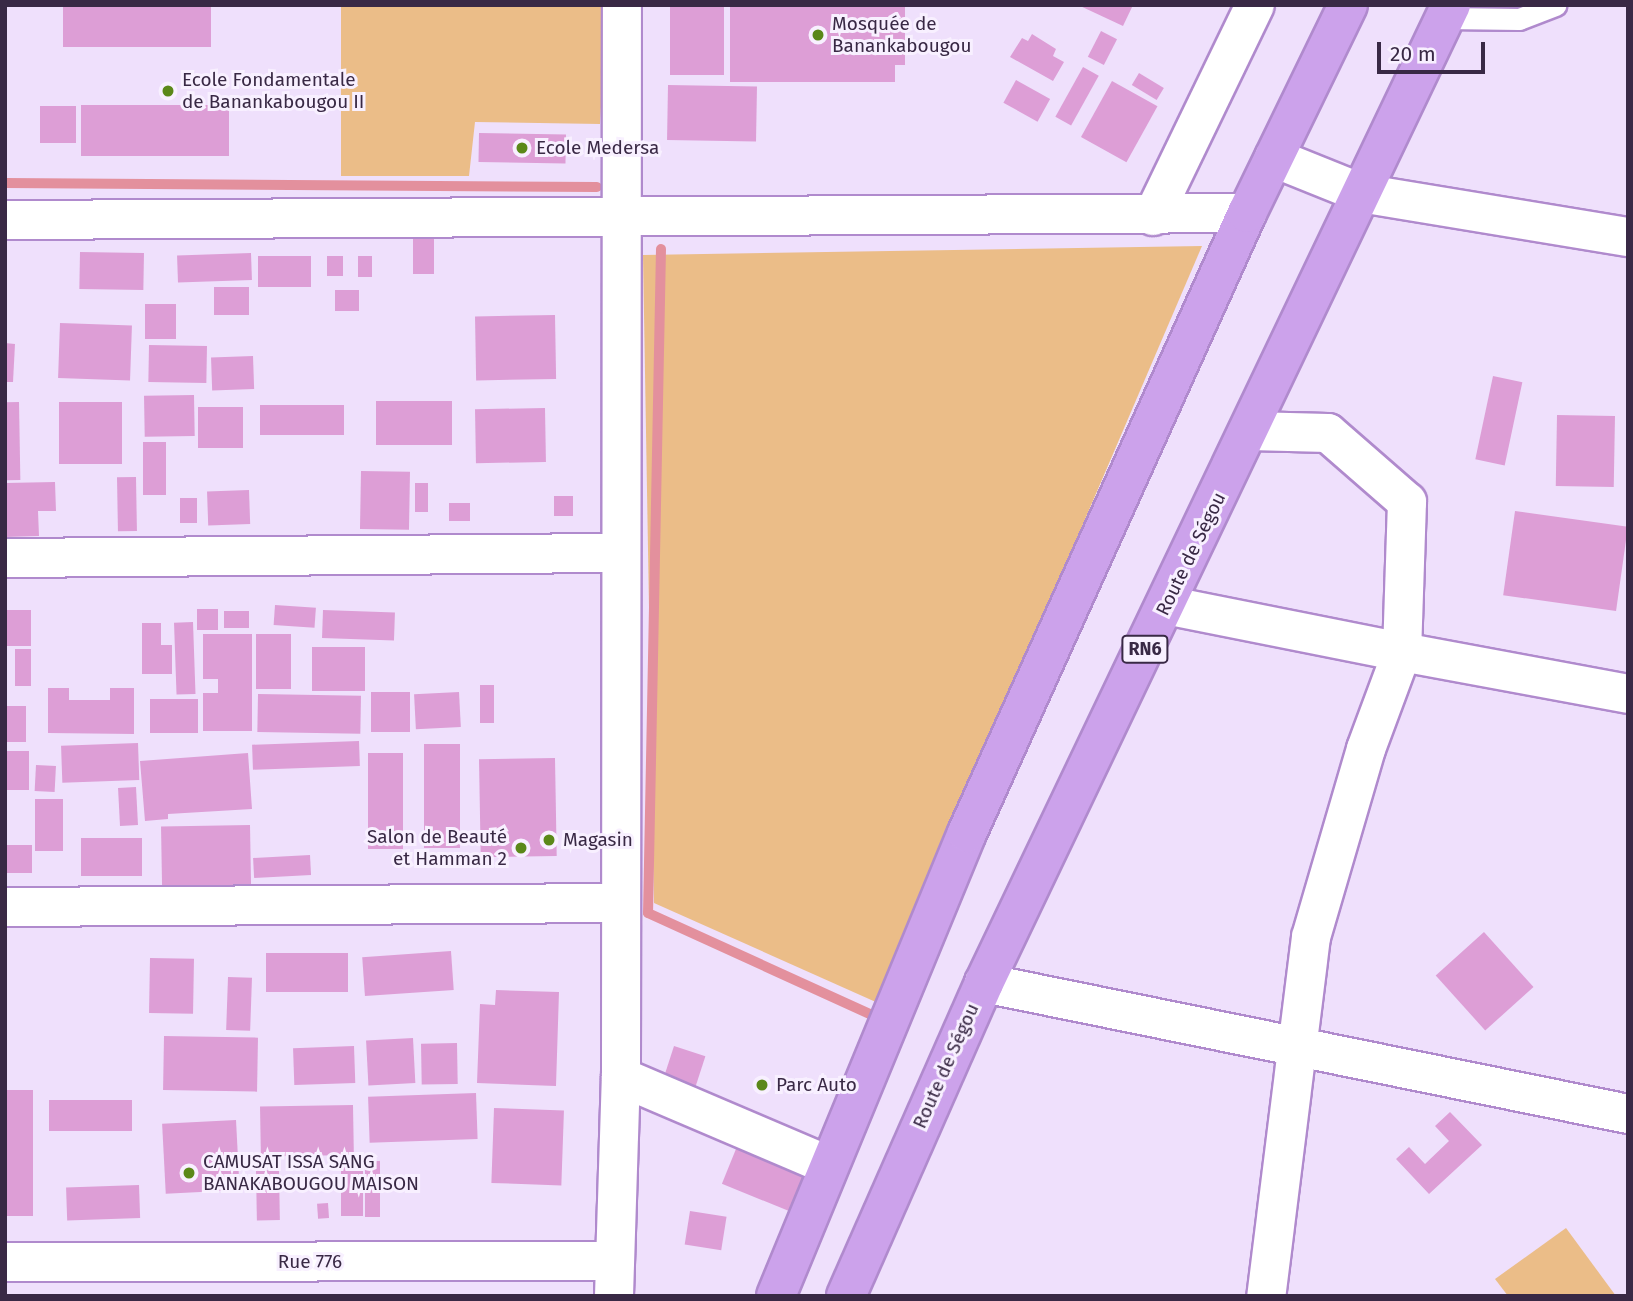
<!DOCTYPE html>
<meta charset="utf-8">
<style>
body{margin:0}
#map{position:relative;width:1633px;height:1301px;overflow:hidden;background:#efe0fc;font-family:"Fira Sans",sans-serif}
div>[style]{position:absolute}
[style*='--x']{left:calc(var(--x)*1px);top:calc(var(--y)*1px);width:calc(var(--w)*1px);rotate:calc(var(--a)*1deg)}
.green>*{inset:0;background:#ebbd88}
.stream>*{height:10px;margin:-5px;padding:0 5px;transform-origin:5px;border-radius:5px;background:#e3909d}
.building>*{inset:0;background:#dd9ed6;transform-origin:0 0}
.roads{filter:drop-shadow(2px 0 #b08acd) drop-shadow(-2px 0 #b08acd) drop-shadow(0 2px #b08acd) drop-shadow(0 -2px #b08acd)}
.service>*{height:21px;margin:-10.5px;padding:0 10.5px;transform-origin:10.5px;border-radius:10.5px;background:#fff}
.minor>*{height:38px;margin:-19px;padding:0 19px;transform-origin:19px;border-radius:19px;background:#fff}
.trunk>*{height:38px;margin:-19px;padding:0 19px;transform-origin:19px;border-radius:19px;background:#cca2eb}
.dots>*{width:19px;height:19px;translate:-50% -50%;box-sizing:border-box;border:4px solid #f8f0ff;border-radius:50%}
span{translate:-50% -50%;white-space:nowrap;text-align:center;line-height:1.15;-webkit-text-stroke:6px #f8f0ff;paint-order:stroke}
.shield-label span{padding:2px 5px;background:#f8f0ff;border:2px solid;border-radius:5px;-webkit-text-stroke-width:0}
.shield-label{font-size:18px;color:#392945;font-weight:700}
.poi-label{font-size:19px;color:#392945}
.left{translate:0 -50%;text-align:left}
.right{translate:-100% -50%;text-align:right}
.street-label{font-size:19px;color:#392945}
.frame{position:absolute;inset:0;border:7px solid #392945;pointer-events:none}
.scale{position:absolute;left:1377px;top:42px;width:108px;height:32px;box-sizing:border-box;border:4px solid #392945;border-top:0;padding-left:9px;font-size:21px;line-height:24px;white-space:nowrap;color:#392945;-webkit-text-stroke:5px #f8f0ff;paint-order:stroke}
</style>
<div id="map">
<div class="green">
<div style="clip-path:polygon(341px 5px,607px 5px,600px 124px,475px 122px,469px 176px,341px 176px)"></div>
<div style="clip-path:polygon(1202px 246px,878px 1003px,654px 903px,643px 255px)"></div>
<div style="clip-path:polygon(1566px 1228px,1616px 1296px,1508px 1296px,1495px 1279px)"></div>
</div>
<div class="stream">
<div style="--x:5;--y:183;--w:592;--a:0.39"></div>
<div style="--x:661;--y:249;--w:664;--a:91.12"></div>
<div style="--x:648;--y:913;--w:253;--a:24.5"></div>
</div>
<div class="building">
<div style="left:63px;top:5px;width:148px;height:42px"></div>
<div style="left:670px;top:5px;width:54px;height:70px"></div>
<div style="clip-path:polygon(730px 5px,905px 5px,905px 65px,895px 65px,895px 82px,730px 82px)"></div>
<div style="clip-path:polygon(1078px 5px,1133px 5px,1123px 26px)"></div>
<div style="left:1101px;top:31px;width:18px;height:29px;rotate:27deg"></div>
<div style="clip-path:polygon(1032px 34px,1056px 49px,1053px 56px,1064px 62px,1053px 81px,1010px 57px,1022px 38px,1028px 41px)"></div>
<div style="left:1083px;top:67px;width:18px;height:57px;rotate:29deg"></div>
<div style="left:1139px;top:73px;width:29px;height:14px;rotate:31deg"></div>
<div style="left:1016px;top:80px;width:39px;height:26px;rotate:29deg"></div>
<div style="left:1112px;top:81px;width:52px;height:64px;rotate:29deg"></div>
<div style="left:668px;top:85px;width:89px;height:55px;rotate:1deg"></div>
<div style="left:81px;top:105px;width:148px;height:51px"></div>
<div style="left:40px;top:106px;width:36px;height:37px"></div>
<div style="left:479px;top:133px;width:87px;height:29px;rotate:1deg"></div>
<div style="left:413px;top:239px;width:21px;height:35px"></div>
<div style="left:80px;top:252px;width:64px;height:37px;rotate:1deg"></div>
<div style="left:251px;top:253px;width:27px;height:74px;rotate:88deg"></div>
<div style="left:258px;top:256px;width:53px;height:31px"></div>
<div style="left:327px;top:256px;width:16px;height:20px"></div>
<div style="left:358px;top:256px;width:14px;height:21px"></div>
<div style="left:214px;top:287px;width:35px;height:28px"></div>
<div style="left:335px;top:290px;width:24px;height:21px"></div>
<div style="left:176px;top:304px;width:35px;height:31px;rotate:90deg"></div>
<div style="left:555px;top:315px;width:64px;height:80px;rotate:89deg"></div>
<div style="left:60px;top:323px;width:72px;height:55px;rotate:2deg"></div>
<div style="clip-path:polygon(5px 343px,15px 344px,13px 382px,5px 382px)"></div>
<div style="left:149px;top:345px;width:58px;height:37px;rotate:1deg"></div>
<div style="left:253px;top:356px;width:33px;height:42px;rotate:88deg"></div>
<div style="left:1493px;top:376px;width:30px;height:85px;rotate:12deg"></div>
<div style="left:194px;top:395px;width:41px;height:50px;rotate:89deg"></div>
<div style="left:452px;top:401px;width:44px;height:76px;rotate:90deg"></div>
<div style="left:19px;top:402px;width:78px;height:14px;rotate:89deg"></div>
<div style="left:59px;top:402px;width:63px;height:62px"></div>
<div style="left:260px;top:405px;width:84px;height:30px"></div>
<div style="left:243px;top:407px;width:41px;height:45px;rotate:90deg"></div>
<div style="left:545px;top:408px;width:54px;height:70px;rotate:89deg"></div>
<div style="left:1557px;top:415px;width:58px;height:71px;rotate:1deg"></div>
<div style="left:143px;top:442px;width:23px;height:53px"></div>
<div style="left:361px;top:471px;width:49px;height:58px;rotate:1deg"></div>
<div style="left:136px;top:477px;width:54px;height:19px;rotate:89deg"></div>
<div style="clip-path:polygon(55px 482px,56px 511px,38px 511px,39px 536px,5px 537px,5px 483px)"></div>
<div style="left:415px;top:483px;width:13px;height:29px"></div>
<div style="left:249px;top:490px;width:34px;height:42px;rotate:88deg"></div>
<div style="left:554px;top:496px;width:19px;height:20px"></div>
<div style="left:180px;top:498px;width:17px;height:25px"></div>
<div style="left:449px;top:503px;width:21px;height:18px"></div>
<div style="left:1515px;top:511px;width:114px;height:85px;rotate:8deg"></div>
<div style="left:275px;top:605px;width:41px;height:20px;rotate:4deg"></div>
<div style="left:197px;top:609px;width:21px;height:21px"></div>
<div style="left:5px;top:610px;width:26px;height:36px"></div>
<div style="left:323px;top:610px;width:72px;height:28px;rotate:2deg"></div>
<div style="left:249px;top:611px;width:17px;height:25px;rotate:90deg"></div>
<div style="left:193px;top:622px;width:72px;height:19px;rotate:88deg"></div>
<div style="clip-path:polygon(142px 623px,161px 623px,161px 645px,172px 645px,172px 674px,142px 674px)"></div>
<div style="clip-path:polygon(203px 634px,252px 634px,252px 731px,203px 731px,203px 693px,218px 693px,218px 679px,203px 679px)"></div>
<div style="left:256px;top:634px;width:35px;height:55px"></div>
<div style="left:312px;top:647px;width:53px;height:44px"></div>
<div style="left:15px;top:649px;width:16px;height:37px"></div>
<div style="left:480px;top:685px;width:14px;height:38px"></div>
<div style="clip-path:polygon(48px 688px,69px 688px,69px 700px,110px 700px,110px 688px,134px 688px,134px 734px,48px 733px)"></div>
<div style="left:371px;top:692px;width:39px;height:40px"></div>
<div style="left:459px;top:692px;width:35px;height:45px;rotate:87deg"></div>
<div style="left:258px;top:694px;width:103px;height:38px;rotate:1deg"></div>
<div style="left:198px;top:699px;width:34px;height:48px;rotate:90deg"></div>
<div style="left:5px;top:706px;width:21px;height:36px"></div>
<div style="left:359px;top:741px;width:25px;height:107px;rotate:88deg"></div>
<div style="left:138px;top:743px;width:37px;height:77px;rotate:88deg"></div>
<div style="left:424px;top:744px;width:36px;height:104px"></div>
<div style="left:5px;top:751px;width:24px;height:39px"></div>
<div style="clip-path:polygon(248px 753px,252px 809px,168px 814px,168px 819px,145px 821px,140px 761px)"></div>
<div style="left:368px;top:753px;width:35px;height:96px"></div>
<div style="left:555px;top:758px;width:98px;height:76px;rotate:89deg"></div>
<div style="left:36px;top:765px;width:20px;height:26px;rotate:3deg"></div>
<div style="left:136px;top:787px;width:38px;height:18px;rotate:87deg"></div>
<div style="left:35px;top:799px;width:28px;height:52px"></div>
<div style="left:250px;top:825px;width:60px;height:89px;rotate:89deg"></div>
<div style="left:81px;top:838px;width:61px;height:38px"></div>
<div style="left:32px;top:845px;width:28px;height:27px;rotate:90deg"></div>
<div style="left:310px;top:855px;width:20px;height:57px;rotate:87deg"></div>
<div style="left:1484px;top:932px;width:74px;height:65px;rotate:48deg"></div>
<div style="left:451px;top:951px;width:39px;height:89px;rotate:86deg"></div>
<div style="left:266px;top:953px;width:82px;height:39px"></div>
<div style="left:150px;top:958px;width:44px;height:55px;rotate:1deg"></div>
<div style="left:228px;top:977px;width:24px;height:53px;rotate:2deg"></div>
<div style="clip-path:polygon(496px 990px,559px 992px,556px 1086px,477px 1083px,480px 1004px,495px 1005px)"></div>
<div style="left:164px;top:1036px;width:94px;height:54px;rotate:1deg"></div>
<div style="left:413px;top:1038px;width:45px;height:47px;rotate:87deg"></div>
<div style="left:457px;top:1043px;width:41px;height:36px;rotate:89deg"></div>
<div style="left:354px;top:1046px;width:37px;height:61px;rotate:88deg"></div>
<div style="left:674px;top:1046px;width:33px;height:32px;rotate:18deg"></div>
<div style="left:5px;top:1090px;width:28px;height:126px"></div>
<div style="left:476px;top:1093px;width:46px;height:108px;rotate:88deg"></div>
<div style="left:132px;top:1100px;width:31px;height:83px;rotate:90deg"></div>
<div style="left:353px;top:1105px;width:50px;height:93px;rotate:89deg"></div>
<div style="left:494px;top:1108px;width:70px;height:75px;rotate:2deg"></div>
<div style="clip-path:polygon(1450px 1112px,1482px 1145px,1429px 1194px,1396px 1159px,1409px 1147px,1425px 1164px,1449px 1141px,1435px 1126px)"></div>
<div style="left:236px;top:1120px;width:70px;height:74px;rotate:87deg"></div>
<div style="left:738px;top:1144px;width:75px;height:43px;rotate:22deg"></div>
<div style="left:341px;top:1161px;width:22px;height:55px"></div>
<div style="left:365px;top:1161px;width:15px;height:56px"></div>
<div style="left:279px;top:1170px;width:50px;height:23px;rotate:89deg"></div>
<div style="left:139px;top:1185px;width:33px;height:73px;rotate:88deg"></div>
<div style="left:328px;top:1203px;width:15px;height:11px;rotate:86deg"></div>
<div style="left:690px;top:1211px;width:37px;height:34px;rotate:9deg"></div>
</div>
<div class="roads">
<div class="service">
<div style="--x:1445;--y:18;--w:74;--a:0.8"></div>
<div style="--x:1519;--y:19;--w:39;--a:-21"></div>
</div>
<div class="minor">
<div style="--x:1274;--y:158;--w:94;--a:21.9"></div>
<div style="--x:1361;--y:193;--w:271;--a:9.4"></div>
<div style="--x:1153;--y:216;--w:234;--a:-64.2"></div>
<div style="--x:5;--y:220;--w:1242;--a:-0.32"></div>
<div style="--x:1250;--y:431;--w:78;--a:1.5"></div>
<div style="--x:1328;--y:433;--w:105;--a:41.1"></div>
<div style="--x:1407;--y:502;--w:150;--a:91.9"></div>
<div style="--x:1402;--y:652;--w:230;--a:10.5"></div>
<div style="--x:5;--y:558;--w:616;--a:-0.47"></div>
<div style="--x:1166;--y:605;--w:241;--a:11.3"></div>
<div style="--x:1402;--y:652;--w:103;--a:110.4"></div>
<div style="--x:1366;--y:749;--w:196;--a:106.3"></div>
<div style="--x:1311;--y:937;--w:362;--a:97.1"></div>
<div style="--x:5;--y:907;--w:615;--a:-0.37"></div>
<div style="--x:984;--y:983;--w:657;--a:11.5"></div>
<div style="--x:621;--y:1077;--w:224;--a:23.1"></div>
<div style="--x:5;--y:1262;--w:610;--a:-0.09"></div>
<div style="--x:614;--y:1296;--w:219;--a:-88.2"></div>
<div style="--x:621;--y:1077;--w:1072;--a:-89.95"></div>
</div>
<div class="trunk">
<div style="--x:776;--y:1296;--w:501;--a:-67.58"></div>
<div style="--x:967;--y:833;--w:680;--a:-65.7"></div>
<div style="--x:1247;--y:213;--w:231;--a:-64.1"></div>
<div style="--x:846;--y:1296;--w:342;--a:-66.2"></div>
<div style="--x:984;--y:983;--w:1084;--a:-64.48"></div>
</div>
</div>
<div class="dots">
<div style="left:818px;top:35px;background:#5b8819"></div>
<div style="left:168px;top:91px;background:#5b8819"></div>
<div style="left:522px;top:148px;background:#5b8819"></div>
<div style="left:549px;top:840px;background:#5b8819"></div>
<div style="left:521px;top:848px;background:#5b8819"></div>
<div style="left:762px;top:1085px;background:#5b8819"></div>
<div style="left:189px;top:1173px;background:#5b8819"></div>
</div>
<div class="shield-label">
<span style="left:1145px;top:649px">RN6</span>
</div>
<div class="poi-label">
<span class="left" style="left:832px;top:35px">Mosquée de<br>Banankabougou</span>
<span class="left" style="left:182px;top:91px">Ecole Fondamentale<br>de Banankabougou II</span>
<span class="left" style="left:536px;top:148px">Ecole Medersa</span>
<span class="right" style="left:507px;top:848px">Salon de Beauté<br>et Hamman 2</span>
<span class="left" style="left:563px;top:840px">Magasin</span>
<span class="left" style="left:776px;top:1085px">Parc Auto</span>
<span class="left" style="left:203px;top:1173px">CAMUSAT ISSA SANG<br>BANAKABOUGOU MAISON</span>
</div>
<div class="street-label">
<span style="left:1191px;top:554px;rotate:-64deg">Route de Ségou</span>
<span style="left:946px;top:1066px;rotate:-66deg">Route de Ségou</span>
<span style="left:310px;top:1262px">Rue 776</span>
</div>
<div class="frame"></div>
<div class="scale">20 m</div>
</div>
